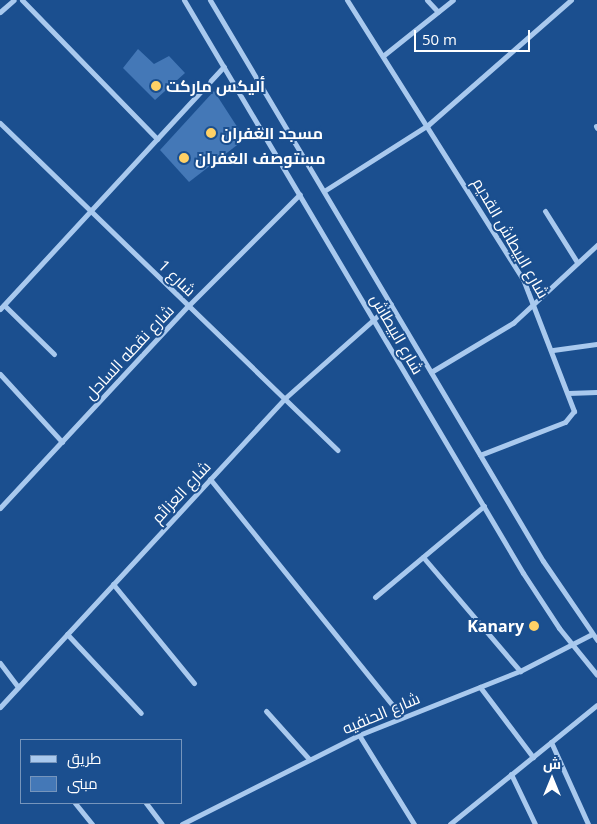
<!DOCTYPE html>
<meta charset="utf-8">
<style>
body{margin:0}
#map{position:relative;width:597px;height:824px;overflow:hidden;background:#1b4f8f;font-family:"Open Sans",Cairo,sans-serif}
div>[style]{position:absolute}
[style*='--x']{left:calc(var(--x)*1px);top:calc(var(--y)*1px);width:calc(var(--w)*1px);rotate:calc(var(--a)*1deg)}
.building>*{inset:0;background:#4478b7}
.minor>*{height:5px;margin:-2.5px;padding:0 2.5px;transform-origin:2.5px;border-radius:2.5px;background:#a9c9ee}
.dots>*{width:14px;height:14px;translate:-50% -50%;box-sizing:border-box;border:2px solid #1b4f8f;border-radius:50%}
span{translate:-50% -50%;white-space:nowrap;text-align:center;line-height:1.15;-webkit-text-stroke:4px #1b4f8f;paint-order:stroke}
.poi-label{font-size:16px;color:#fff;font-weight:700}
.left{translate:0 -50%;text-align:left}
.right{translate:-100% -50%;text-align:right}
.street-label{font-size:16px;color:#fff}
.legend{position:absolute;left:20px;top:739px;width:162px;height:65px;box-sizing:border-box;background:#1b4f8f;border:1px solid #7695bc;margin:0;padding:6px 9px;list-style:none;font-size:15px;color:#fff}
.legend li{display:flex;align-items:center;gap:10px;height:25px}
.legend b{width:25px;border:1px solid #7695bc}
.north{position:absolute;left:527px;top:754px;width:50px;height:50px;-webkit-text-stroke:4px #1b4f8f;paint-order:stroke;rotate:0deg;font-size:14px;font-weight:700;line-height:20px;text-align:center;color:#fff}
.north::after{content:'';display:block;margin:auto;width:18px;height:22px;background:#fff;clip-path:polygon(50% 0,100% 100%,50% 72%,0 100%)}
.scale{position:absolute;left:414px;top:30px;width:116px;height:22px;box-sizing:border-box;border:2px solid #fff;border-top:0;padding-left:6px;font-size:15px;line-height:18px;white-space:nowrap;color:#fff;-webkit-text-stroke:4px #1b4f8f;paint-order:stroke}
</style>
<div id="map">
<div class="building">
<div style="clip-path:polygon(138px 49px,154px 64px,169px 56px,185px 73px,155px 100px,123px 68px)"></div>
<div style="clip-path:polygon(214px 91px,245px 139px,189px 182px,160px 150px)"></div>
</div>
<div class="minor">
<div style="--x:22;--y:0;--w:194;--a:45.8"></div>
<div style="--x:184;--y:0;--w:666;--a:59.39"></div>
<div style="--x:523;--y:573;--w:66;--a:56.8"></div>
<div style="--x:559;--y:628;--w:60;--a:51"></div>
<div style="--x:210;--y:0;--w:652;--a:59.31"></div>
<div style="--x:543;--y:561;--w:96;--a:55.6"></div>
<div style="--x:347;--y:0;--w:330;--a:57.8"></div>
<div style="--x:523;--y:279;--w:142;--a:68.9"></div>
<div style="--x:574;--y:411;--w:14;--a:129"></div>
<div style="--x:565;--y:422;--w:91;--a:158.8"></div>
<div style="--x:427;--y:0;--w:16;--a:47"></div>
<div style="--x:0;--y:12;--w:18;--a:-41"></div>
<div style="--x:384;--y:55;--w:88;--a:-38.6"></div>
<div style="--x:0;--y:123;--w:470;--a:44.1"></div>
<div style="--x:596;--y:126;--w:2;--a:63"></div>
<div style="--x:324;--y:191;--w:123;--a:-32.4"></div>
<div style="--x:428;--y:125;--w:190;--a:-41.2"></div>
<div style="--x:545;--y:211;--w:60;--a:57.9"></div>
<div style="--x:4;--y:305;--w:70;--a:44.4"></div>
<div style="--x:0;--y:309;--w:330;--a:-47.3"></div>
<div style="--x:553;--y:350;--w:44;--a:-7.8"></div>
<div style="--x:431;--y:372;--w:96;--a:-30.9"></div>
<div style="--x:513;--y:323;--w:115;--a:-42.9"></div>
<div style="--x:0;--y:374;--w:92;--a:47.6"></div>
<div style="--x:568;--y:393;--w:29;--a:-2"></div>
<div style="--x:210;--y:479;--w:306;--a:51.1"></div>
<div style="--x:0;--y:508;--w:276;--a:-47.1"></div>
<div style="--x:188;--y:306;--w:158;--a:-45"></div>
<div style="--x:423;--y:557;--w:150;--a:49.6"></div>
<div style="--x:113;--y:584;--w:128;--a:50.7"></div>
<div style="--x:375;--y:597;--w:142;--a:-39.9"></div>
<div style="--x:67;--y:634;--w:108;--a:46.9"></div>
<div style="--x:0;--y:663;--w:30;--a:53"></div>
<div style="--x:480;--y:687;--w:88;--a:52.9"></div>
<div style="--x:0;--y:707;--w:419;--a:-47.3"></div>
<div style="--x:284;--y:399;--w:143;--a:-41.6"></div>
<div style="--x:266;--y:711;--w:64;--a:48.1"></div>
<div style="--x:359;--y:735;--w:105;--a:58.3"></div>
<div style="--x:551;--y:742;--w:90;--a:65.7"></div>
<div style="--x:511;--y:774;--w:55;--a:64.4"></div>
<div style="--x:75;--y:803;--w:27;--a:51"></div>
<div style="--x:146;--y:803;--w:26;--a:53"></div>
<div style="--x:182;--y:824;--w:198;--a:-26.7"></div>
<div style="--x:359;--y:735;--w:173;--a:-21.7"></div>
<div style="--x:520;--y:671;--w:81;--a:-27.2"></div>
<div style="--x:450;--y:824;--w:189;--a:-39"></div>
</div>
<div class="dots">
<div style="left:156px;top:86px;background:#ffd166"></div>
<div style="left:211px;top:133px;background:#ffd166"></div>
<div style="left:184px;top:158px;background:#ffd166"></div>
<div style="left:534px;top:626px;background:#ffd166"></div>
</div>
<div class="poi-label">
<span class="left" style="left:166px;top:86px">أليكس ماركت</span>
<span class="left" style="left:221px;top:133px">مسجد الغفران</span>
<span class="left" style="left:195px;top:158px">مستوصف الغفران</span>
<span class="right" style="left:524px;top:626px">Kanary</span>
</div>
<div class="street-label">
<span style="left:511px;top:238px;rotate:60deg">شارع البيطاش القديم</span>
<span style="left:177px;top:278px;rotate:44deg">شارع 1</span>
<span style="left:397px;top:334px;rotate:60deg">شارع البيطاش</span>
<span style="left:129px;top:352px;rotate:-47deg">شارع نقطه الساحل</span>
<span style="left:181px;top:492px;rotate:-47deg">شارع العزائم</span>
<span style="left:381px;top:713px;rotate:-23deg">شارع الحنفيه</span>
</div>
<ul class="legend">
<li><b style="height:6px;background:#a9c9ee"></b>طريق</li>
<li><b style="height:14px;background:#4478b7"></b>مبنى</li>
</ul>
<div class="north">ش</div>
<div class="scale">50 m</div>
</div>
